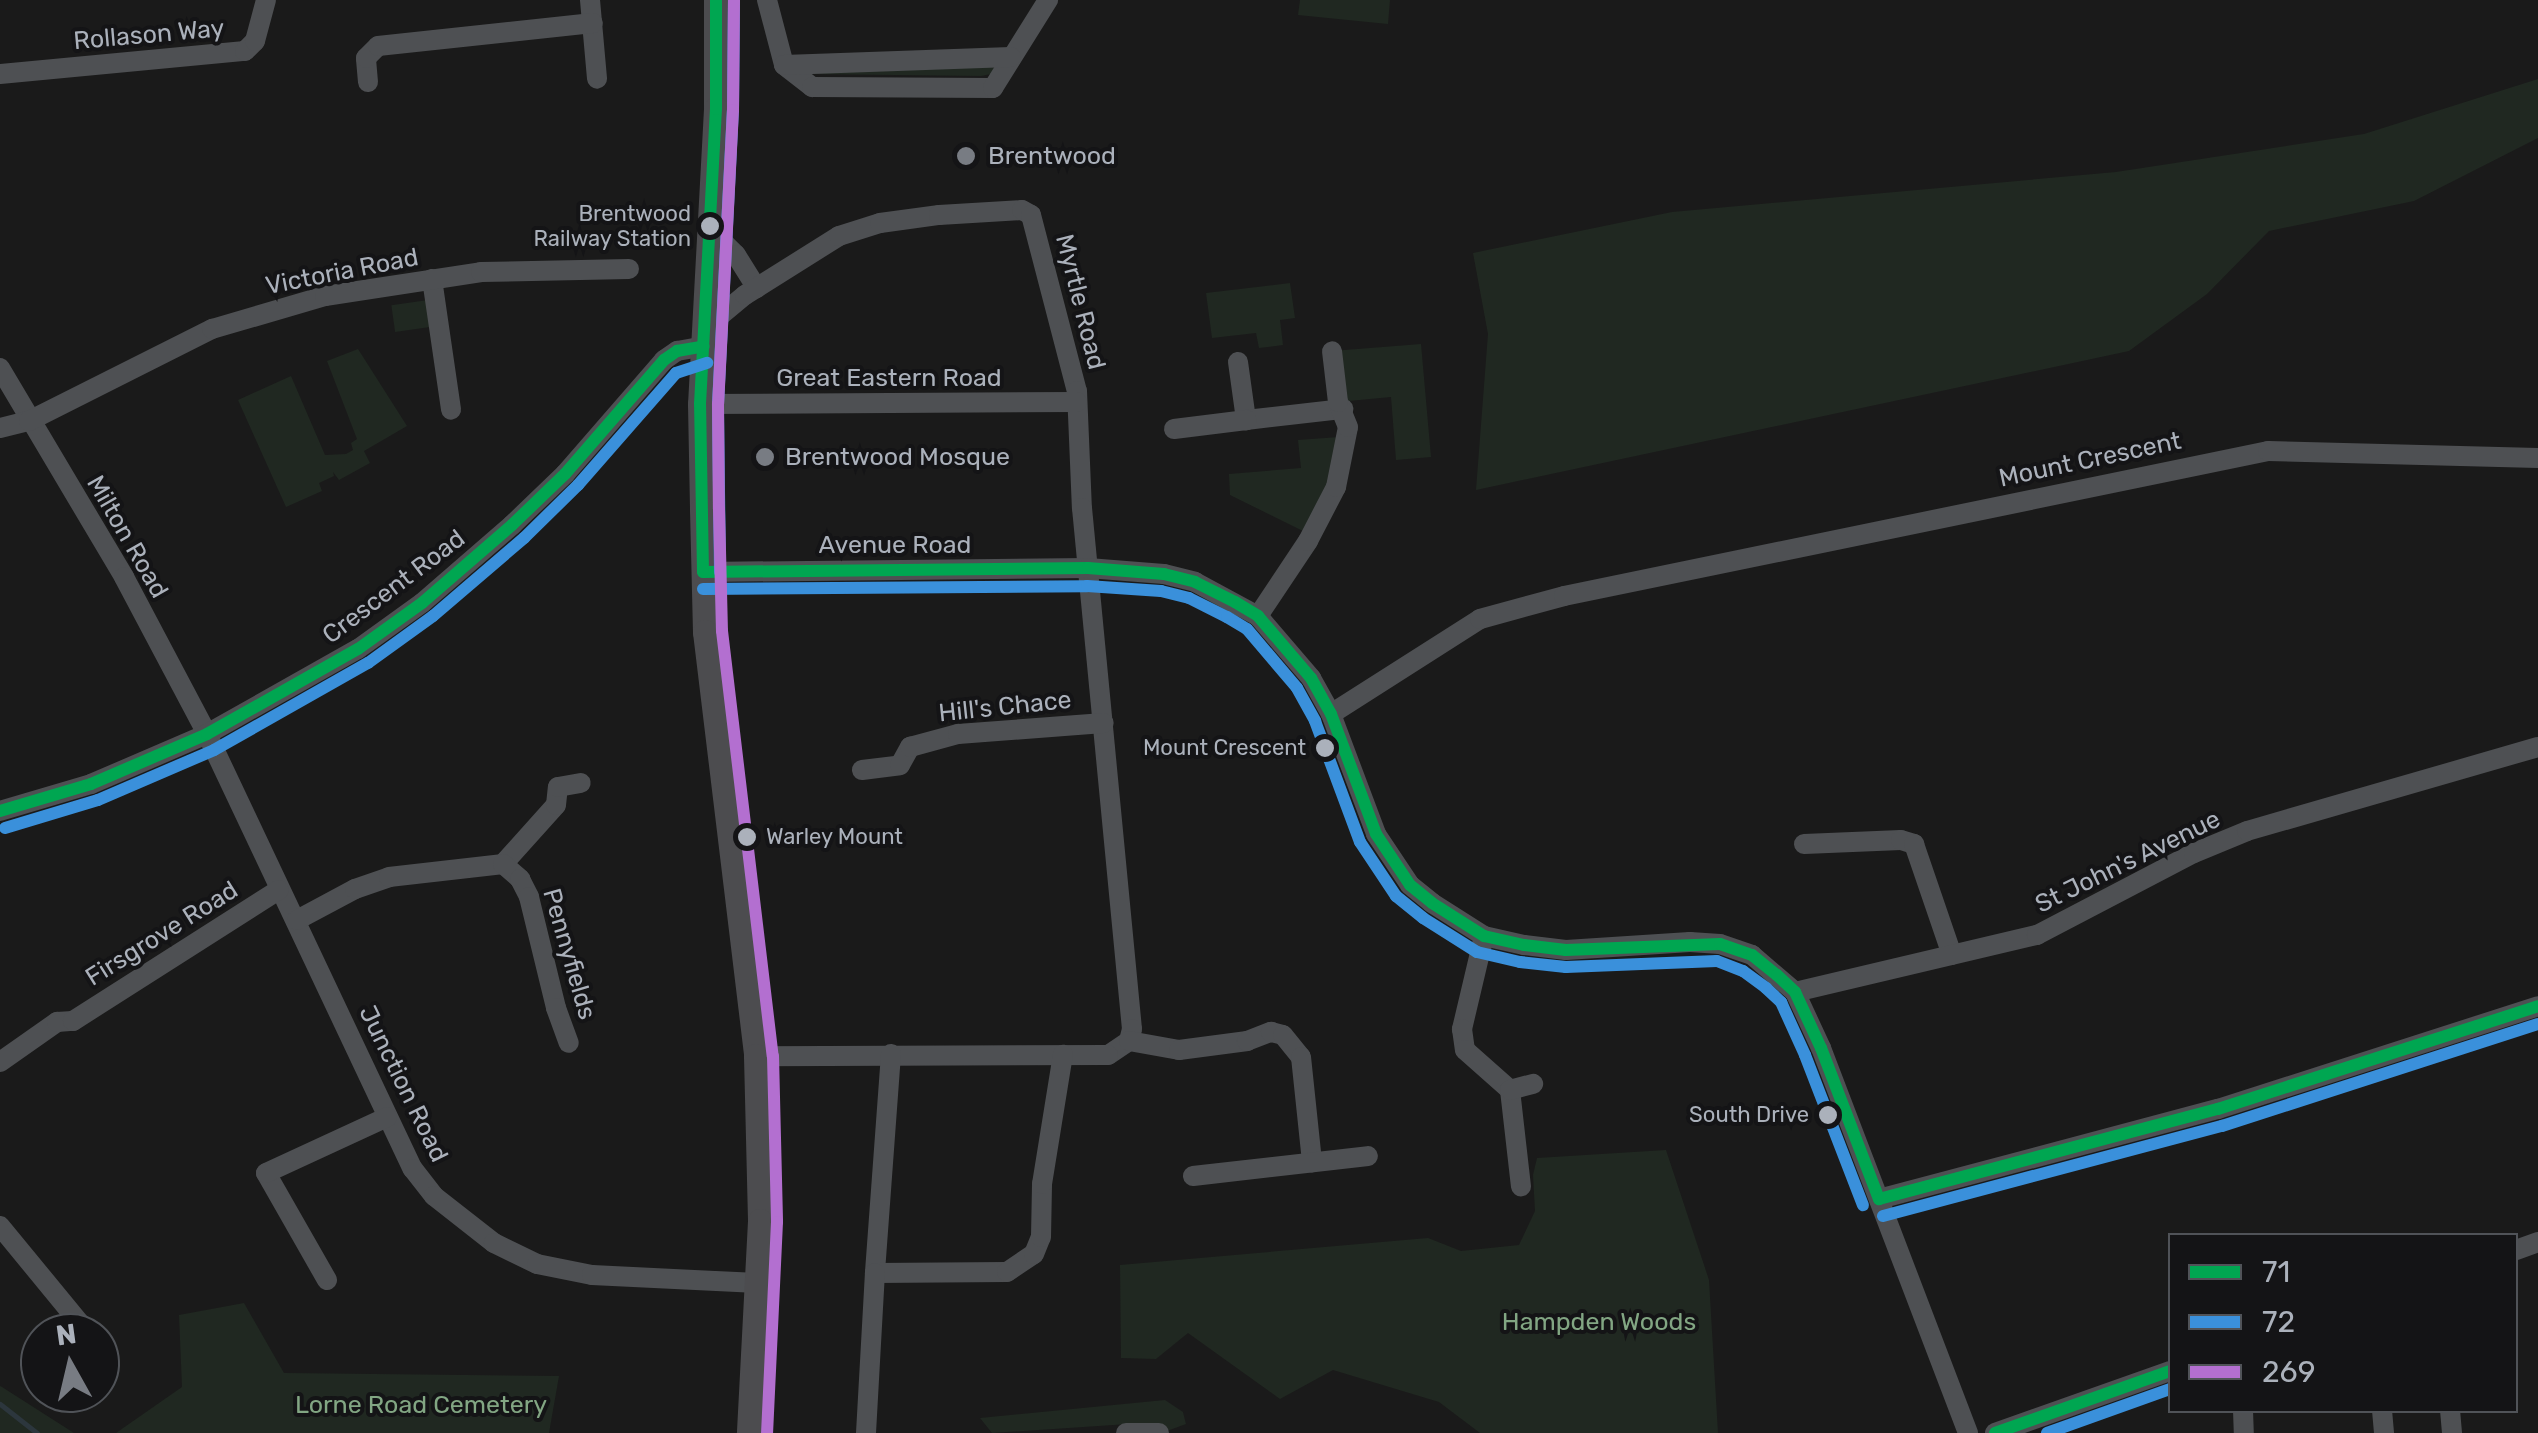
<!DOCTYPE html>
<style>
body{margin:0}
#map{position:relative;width:2538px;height:1433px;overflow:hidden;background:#1a1a1a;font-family:Rubik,sans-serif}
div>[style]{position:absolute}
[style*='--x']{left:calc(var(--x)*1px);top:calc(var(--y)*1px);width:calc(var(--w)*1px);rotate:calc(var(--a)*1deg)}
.green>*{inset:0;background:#202821;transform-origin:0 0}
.stream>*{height:5px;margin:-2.5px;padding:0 2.5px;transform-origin:2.5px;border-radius:2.5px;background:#2c363d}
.minor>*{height:20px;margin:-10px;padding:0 10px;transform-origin:10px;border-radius:10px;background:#4e5053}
.major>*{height:25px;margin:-12.5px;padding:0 12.5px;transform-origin:12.5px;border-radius:12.5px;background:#4c4c4f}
.bus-1>*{height:12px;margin:-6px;padding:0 6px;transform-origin:6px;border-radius:6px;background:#00a651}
.bus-2>*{height:12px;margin:-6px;padding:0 6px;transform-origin:6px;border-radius:6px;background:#3a90db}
.bus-3>*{height:12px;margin:-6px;padding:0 6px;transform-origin:6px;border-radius:6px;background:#b36fd0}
.dots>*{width:28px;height:28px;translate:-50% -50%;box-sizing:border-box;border:5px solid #141416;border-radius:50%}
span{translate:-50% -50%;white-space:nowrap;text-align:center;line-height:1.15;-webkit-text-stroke:8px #141416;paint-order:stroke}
.bus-label{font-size:22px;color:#abb1bb}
.right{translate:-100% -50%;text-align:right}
.left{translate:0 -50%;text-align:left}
.street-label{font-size:25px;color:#abb1bb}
.poi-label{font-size:25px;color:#abb1bb}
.park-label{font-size:25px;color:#82a683}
.legend{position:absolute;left:2168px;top:1233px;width:350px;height:180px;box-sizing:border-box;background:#141416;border:2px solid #505358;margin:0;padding:12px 18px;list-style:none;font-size:30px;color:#abb1bb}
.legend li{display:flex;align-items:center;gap:20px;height:50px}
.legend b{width:50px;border:2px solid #505358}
.north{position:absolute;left:20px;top:1313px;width:100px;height:100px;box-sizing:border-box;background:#141416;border:2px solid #505358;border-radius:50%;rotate:352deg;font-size:28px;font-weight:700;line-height:40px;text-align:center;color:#abb1bb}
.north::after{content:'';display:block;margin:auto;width:35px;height:45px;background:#787c83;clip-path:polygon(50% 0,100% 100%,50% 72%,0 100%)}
</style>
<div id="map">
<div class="green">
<div style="clip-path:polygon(1300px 0,1390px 0,1388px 24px,1298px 15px)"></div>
<div style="clip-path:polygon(999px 64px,991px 74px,981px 76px,806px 74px)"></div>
<div style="clip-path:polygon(2538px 79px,2538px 138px,2414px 201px,2269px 231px,2207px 294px,2129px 351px,1476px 490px,1488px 334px,1473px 253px,1672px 212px,2116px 172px,2364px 134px)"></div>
<div style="clip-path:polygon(1290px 283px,1295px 318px,1280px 320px,1283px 345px,1259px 348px,1256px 333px,1212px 338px,1206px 293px)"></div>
<div style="left:428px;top:300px;width:27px;height:37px;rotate:82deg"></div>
<div style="clip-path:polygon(1421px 344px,1431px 457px,1396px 460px,1391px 397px,1338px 402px,1332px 351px)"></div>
<div style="clip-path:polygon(358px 349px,407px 426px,364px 451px,370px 463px,339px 480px,333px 472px,334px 476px,319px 483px,322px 491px,286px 507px,238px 400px,291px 376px,325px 455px,346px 454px,353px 450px,351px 443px,357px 439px,327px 361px)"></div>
<div style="clip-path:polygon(1339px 437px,1327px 487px,1305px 532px,1230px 495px,1229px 474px,1301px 468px,1298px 440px)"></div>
<div style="clip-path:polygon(1666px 1150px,1709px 1280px,1718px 1433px,1480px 1433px,1439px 1402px,1333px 1370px,1280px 1399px,1188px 1333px,1156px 1359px,1121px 1358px,1120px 1265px,1428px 1238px,1461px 1251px,1519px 1245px,1535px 1211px,1533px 1175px,1537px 1158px)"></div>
<div style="clip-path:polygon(244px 1303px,284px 1373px,559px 1376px,549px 1433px,116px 1433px,182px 1387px,179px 1315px)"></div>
<div style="clip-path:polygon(0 1386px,2px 1387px,74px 1433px,0 1433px)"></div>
<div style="clip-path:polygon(1165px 1400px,1183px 1412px,1186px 1424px,1167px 1431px,1143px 1423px,992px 1433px,980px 1418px)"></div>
</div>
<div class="stream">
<div style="--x:0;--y:1404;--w:47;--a:38.1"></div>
</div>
<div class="minor">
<div style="--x:590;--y:0;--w:79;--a:84.9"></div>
<div style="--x:767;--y:0;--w:67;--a:75.3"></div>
<div style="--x:784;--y:65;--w:36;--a:38"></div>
<div style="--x:812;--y:87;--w:181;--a:0.3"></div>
<div style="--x:993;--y:88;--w:104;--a:-58"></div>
<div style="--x:784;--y:65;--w:227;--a:-2"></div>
<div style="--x:0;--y:74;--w:246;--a:-5.4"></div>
<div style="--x:245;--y:51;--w:14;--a:-45"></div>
<div style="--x:255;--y:41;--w:42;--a:-75"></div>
<div style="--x:368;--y:82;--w:24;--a:-95"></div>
<div style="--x:366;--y:58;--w:17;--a:-45"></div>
<div style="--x:378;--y:46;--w:216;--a:-6.1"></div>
<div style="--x:709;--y:228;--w:38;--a:45"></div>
<div style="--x:736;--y:255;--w:39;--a:58"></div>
<div style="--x:432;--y:279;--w:132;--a:81.7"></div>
<div style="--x:704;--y:329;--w:53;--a:-39.7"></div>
<div style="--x:745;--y:295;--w:111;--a:-32.1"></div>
<div style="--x:839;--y:236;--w:43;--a:-17.6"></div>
<div style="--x:880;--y:223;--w:60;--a:-7.7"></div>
<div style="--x:939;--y:215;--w:83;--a:-3.4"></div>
<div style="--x:1022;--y:210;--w:10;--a:29"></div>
<div style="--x:1031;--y:215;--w:182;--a:75.4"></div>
<div style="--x:1077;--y:391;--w:117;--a:87.6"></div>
<div style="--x:1082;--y:508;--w:523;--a:84.52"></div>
<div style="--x:1132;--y:1029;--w:12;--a:104"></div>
<div style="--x:1129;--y:1041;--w:25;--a:146"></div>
<div style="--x:1108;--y:1055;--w:352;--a:179.8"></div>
<div style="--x:1238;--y:362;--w:59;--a:82.1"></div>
<div style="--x:1246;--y:420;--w:98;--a:-6.5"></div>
<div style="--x:0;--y:368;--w:243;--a:59.3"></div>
<div style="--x:124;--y:577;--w:178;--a:62.1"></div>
<div style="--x:207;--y:734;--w:481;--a:64.7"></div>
<div style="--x:413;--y:1169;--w:34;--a:52"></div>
<div style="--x:434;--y:1196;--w:76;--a:38.1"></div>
<div style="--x:494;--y:1243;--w:48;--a:26"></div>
<div style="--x:537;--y:1264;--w:56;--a:11.3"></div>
<div style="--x:592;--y:1275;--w:166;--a:2.8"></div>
<div style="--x:700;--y:404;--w:377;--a:-0.3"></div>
<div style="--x:0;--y:428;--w:30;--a:-14"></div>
<div style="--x:29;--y:421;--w:205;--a:-26.7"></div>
<div style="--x:212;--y:329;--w:118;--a:-16.3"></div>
<div style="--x:325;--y:296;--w:158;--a:-8.7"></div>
<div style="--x:481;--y:272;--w:148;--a:-1.2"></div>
<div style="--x:1174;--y:429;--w:73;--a:-7.1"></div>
<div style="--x:703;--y:572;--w:385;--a:-0.6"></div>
<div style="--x:1088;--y:568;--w:76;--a:4.5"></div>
<div style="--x:1164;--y:574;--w:32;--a:14"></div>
<div style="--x:1195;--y:582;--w:72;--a:28.4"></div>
<div style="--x:1258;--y:616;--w:82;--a:49.5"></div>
<div style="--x:1311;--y:678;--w:41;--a:60.9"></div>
<div style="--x:1331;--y:714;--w:128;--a:69.4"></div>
<div style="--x:1376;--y:834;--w:61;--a:56.3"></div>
<div style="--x:1410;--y:885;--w:28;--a:39"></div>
<div style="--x:1432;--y:903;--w:62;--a:32.4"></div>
<div style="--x:1484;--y:936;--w:41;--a:12.7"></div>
<div style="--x:1524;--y:945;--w:42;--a:6.8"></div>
<div style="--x:1566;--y:950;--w:124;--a:-3.7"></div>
<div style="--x:1690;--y:942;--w:30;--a:4"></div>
<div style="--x:1720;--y:944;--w:34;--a:19"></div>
<div style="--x:1752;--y:955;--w:57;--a:40.7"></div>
<div style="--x:1795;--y:992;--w:62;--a:65.1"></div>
<div style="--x:1821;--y:1048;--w:412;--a:69.1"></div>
<div style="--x:1258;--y:616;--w:90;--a:-56.3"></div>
<div style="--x:1308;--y:541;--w:61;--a:-62.6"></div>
<div style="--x:1336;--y:487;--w:61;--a:-78.7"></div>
<div style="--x:1348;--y:427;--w:27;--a:-112"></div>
<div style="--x:1338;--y:402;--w:51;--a:-96.7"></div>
<div style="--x:1331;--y:714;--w:177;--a:-32.5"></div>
<div style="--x:1480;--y:619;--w:87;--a:-15.3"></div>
<div style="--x:1564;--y:596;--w:719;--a:-11.64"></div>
<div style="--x:2268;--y:451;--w:270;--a:1.5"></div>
<div style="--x:862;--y:770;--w:38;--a:-7"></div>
<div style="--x:900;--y:765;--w:21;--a:-61"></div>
<div style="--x:910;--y:747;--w:50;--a:-15.2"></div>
<div style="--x:958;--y:734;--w:146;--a:-4.3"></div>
<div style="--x:0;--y:811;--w:95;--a:-16.5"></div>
<div style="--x:91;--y:784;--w:126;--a:-23.3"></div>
<div style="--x:207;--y:734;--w:173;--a:-29.4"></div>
<div style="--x:358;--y:649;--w:79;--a:-35.7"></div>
<div style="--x:422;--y:603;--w:119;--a:-40.9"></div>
<div style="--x:512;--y:525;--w:74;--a:-43.9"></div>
<div style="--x:565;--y:474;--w:151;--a:-49"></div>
<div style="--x:664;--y:360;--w:16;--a:-35"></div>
<div style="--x:677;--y:351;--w:27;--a:-10"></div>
<div style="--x:1804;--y:844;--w:97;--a:-2.4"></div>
<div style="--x:1901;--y:840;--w:14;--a:17"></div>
<div style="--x:1914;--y:844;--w:117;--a:71.1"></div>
<div style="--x:503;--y:864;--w:79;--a:-48.1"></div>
<div style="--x:556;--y:805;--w:18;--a:-84"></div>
<div style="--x:558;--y:787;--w:23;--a:-10"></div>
<div style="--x:297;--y:920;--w:66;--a:-28.1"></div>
<div style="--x:355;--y:889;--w:36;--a:-19"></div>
<div style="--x:389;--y:877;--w:115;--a:-6.5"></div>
<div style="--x:503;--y:864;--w:23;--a:41"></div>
<div style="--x:520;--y:879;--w:20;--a:63"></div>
<div style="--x:529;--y:897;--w:114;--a:76.3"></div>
<div style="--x:556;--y:1008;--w:37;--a:70"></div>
<div style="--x:1484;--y:936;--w:96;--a:103.3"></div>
<div style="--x:1462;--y:1029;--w:21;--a:82"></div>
<div style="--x:1465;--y:1050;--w:60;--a:41.6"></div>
<div style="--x:1510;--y:1090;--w:97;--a:83.5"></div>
<div style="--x:1795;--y:992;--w:249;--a:-13.3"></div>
<div style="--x:2037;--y:935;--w:177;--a:-27.6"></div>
<div style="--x:2194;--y:853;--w:57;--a:-22.5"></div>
<div style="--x:2247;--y:831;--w:303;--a:-16.1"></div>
<div style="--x:1129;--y:1041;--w:51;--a:10.2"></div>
<div style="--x:1179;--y:1050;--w:69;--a:-7.5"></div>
<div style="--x:1247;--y:1041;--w:26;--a:-21"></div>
<div style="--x:1271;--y:1032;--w:12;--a:14"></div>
<div style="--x:1283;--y:1035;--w:28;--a:51"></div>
<div style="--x:1301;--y:1057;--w:106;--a:84"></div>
<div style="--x:891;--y:1054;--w:220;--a:94.2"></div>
<div style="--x:875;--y:1273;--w:132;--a:-0.4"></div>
<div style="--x:1007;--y:1272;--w:32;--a:-34"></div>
<div style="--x:1034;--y:1254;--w:18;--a:-68"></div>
<div style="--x:1041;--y:1237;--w:53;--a:-88.9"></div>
<div style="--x:1042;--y:1184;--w:131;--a:-80.8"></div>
<div style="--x:0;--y:1062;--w:70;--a:-35.1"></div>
<div style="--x:57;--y:1022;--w:16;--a:-4"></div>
<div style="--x:73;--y:1021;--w:244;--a:-32.5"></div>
<div style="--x:1510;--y:1090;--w:24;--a:-15"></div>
<div style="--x:1193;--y:1176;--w:176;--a:-6.5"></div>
<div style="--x:1879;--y:1199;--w:351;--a:-14.9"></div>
<div style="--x:2218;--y:1109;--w:336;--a:-17.8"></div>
<div style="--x:0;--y:1226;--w:139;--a:50.6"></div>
<div style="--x:2516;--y:1250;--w:23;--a:-20"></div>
<div style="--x:327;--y:1280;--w:123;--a:-119.7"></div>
<div style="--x:266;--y:1173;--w:133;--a:-24.8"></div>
<div style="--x:2243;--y:1410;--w:23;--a:88"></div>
<div style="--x:2382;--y:1410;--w:23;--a:85"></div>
<div style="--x:2450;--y:1410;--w:23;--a:85"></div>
<div style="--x:866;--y:1433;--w:160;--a:-86.8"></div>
<div style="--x:1126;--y:1433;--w:33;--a:0"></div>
<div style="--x:1995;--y:1433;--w:186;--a:-19.5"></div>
</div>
<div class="major">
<div style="--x:716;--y:0;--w:109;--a:90"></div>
<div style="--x:716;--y:109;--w:295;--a:93.1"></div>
<div style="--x:700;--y:404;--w:105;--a:88.9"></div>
<div style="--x:702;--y:509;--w:123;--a:88.6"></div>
<div style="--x:705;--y:632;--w:427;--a:83.1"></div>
<div style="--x:756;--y:1056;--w:165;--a:88.6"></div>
<div style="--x:760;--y:1221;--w:212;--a:93"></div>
</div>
<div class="bus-1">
<div style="--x:703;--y:572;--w:385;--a:-0.6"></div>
<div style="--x:1088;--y:568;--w:76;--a:4.5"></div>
<div style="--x:1164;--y:574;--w:32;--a:14"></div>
<div style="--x:1195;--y:582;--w:45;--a:26.6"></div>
<div style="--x:1235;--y:602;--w:27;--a:31"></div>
<div style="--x:1258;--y:616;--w:82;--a:49.5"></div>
<div style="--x:1311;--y:678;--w:41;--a:60.9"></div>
<div style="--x:1331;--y:714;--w:128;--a:69.4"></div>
<div style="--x:1376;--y:834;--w:61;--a:56.3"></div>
<div style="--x:1410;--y:885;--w:28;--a:39"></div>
<div style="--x:1432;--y:903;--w:62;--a:32.4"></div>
<div style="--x:1484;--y:936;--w:41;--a:12.7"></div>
<div style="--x:1524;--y:945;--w:42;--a:6.8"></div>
<div style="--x:1566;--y:950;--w:154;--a:-2.2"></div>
<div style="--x:1720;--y:944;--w:34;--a:19"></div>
<div style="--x:1752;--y:955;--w:32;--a:39"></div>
<div style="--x:1777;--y:975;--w:25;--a:43"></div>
<div style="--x:1795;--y:992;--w:62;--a:65.1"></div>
<div style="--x:1821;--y:1048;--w:162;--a:69"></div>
<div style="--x:703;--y:572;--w:168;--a:-91"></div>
<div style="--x:700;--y:404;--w:295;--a:-86.9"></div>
<div style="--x:716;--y:109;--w:109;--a:-90"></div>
<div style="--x:0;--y:811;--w:95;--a:-16.5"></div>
<div style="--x:91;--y:784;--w:126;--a:-23.3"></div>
<div style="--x:207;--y:734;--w:173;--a:-29.4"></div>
<div style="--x:358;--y:649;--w:79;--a:-35.7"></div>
<div style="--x:422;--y:603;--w:119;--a:-40.9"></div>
<div style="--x:512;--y:525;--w:74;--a:-43.9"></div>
<div style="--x:565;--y:474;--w:151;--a:-49"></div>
<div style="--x:664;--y:360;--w:16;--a:-35"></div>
<div style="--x:677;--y:351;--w:27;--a:-10"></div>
<div style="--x:1879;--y:1199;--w:351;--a:-14.9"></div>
<div style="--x:2218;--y:1109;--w:336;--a:-17.8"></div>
<div style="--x:1995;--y:1433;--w:186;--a:-19.5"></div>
</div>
<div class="bus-2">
<div style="--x:720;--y:572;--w:168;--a:-90.7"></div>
<div style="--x:718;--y:404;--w:294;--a:-87.1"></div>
<div style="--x:733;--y:110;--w:110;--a:-89.5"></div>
<div style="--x:703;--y:589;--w:384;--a:-0.4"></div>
<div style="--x:1087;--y:586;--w:74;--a:3.9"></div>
<div style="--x:1161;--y:591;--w:29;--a:14"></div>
<div style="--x:1189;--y:598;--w:42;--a:26.6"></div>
<div style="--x:1227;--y:617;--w:23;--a:31"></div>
<div style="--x:1247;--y:629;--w:77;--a:49.7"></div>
<div style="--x:1297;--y:688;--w:38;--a:61"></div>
<div style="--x:1315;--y:721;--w:129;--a:69.6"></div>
<div style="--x:1360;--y:842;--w:65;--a:56.3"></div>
<div style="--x:1396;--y:896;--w:35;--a:39"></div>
<div style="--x:1423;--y:918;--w:64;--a:32.2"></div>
<div style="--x:1477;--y:952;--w:44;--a:13.1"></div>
<div style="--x:1520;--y:962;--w:46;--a:6.2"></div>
<div style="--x:1566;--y:967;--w:151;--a:-2.3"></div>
<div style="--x:1717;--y:961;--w:28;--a:21"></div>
<div style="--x:1743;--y:971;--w:29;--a:36"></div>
<div style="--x:1766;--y:988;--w:21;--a:43"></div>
<div style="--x:1781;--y:1002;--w:58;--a:65.6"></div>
<div style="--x:1805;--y:1055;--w:161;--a:68.9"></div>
<div style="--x:5;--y:828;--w:97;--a:-16.8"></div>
<div style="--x:98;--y:800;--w:126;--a:-23.3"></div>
<div style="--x:214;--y:750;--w:177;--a:-29.5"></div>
<div style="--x:368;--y:663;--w:80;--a:-35.9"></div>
<div style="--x:433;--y:616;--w:120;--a:-40.6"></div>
<div style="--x:524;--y:538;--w:76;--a:-44.5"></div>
<div style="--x:578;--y:485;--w:149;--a:-48.8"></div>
<div style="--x:676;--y:373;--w:33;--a:-18"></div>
<div style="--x:1883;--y:1216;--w:351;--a:-14.9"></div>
<div style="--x:2222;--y:1126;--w:332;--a:-17.9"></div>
<div style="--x:2047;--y:1433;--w:131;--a:-19.7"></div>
</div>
<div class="bus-3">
<div style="--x:734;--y:0;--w:110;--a:90.5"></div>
<div style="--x:733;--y:110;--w:294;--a:92.9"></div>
<div style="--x:718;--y:404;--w:105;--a:89.5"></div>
<div style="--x:719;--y:509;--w:122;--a:88.6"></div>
<div style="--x:722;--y:631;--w:428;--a:83.2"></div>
<div style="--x:773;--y:1056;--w:166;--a:88.6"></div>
<div style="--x:777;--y:1222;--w:211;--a:92.7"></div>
</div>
<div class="dots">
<div style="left:966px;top:156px;background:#787c83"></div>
<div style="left:710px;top:226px;background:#abb1bb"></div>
<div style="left:765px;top:457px;background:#787c83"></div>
<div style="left:1325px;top:748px;background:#abb1bb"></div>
<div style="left:747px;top:837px;background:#abb1bb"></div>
<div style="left:1828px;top:1115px;background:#abb1bb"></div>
</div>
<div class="bus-label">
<span class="right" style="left:691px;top:226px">Brentwood<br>Railway Station</span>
<span class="right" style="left:1306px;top:748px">Mount Crescent</span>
<span class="left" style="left:766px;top:837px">Warley Mount</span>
<span class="right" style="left:1809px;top:1115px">South Drive</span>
</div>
<div class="street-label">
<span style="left:149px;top:35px;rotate:-5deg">Rollason Way</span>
<span style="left:342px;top:272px;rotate:-11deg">Victoria Road</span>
<span style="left:1080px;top:302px;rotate:76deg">Myrtle Road</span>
<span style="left:889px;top:378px">Great Eastern Road</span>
<span style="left:2090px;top:460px;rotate:-12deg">Mount Crescent</span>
<span style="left:127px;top:537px;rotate:60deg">Milton Road</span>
<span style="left:895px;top:545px">Avenue Road</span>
<span style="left:394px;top:587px;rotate:-37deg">Crescent Road</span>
<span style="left:1005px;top:707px;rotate:-6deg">Hill's Chace</span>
<span style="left:2128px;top:862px;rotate:-26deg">St John's Avenue</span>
<span style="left:162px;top:934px;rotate:-32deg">Firsgrove Road</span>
<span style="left:569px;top:954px;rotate:74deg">Pennyfields</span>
<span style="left:403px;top:1084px;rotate:64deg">Junction Road</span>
</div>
<div class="poi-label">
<span class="left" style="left:988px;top:156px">Brentwood</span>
<span class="left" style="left:785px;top:457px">Brentwood Mosque</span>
</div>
<div class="park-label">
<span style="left:1599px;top:1322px">Hampden Woods</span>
<span style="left:421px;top:1405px">Lorne Road Cemetery</span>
</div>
<ul class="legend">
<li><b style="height:12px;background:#00a651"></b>71</li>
<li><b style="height:12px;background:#3a90db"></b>72</li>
<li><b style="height:12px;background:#b36fd0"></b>269</li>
</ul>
<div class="north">N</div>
</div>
